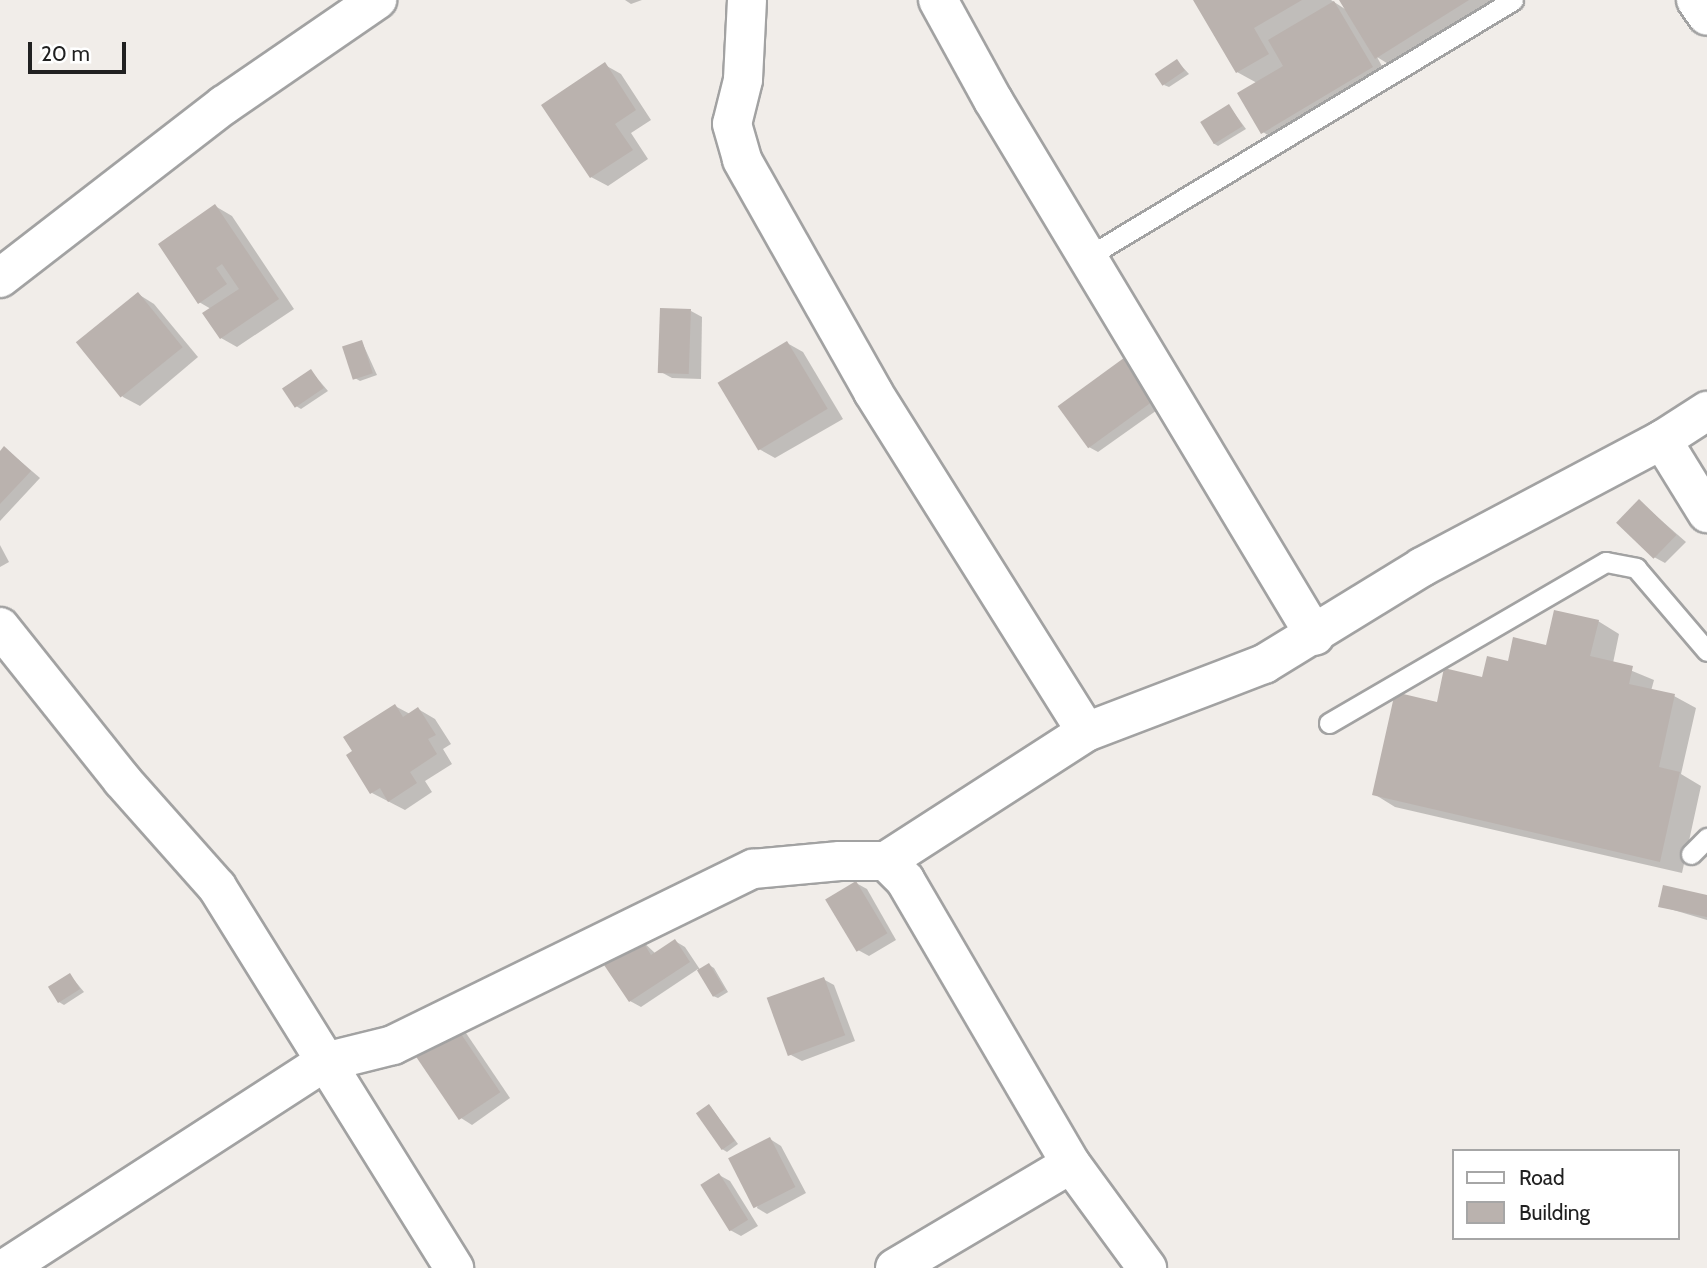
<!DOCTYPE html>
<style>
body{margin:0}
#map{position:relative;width:1707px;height:1268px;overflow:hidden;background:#f1ede9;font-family:Cabin,sans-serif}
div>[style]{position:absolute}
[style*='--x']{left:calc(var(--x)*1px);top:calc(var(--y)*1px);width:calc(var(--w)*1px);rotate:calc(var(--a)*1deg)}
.shadow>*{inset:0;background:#0003}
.building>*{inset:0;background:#bab2ae;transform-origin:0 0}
.roads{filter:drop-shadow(2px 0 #a2a2a2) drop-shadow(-2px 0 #a2a2a2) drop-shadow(0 2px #a2a2a2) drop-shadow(0 -2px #a2a2a2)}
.service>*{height:19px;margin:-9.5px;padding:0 9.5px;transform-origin:9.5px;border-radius:9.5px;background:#fff}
.minor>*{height:38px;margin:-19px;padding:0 19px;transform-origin:19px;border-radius:19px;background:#fff}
span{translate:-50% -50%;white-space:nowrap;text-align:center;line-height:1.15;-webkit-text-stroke:5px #fff;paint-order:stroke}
.legend{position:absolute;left:1452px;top:1149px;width:228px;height:91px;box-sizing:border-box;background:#fff;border:2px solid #a6a6a6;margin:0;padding:9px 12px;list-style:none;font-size:21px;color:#212121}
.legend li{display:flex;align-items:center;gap:14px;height:35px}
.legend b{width:35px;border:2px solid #a6a6a6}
.scale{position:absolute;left:28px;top:42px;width:98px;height:32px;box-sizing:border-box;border:4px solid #212121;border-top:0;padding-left:9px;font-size:21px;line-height:24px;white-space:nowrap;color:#212121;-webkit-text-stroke:5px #fff;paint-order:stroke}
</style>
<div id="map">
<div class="shadow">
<div style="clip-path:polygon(642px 0,631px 4px,625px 0)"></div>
<div style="clip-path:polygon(1195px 0,1331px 0,1348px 11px,1344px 0,1509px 0,1398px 70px,1377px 57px,1388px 77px,1279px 142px,1263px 132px,1257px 83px,1237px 72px)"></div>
<div style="clip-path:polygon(1177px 61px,1189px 74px,1169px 87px,1164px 85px)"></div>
<div style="clip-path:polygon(605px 65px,621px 74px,651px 120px,631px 133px,648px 159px,608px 186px,591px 177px)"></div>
<div style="clip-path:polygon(1229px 106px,1246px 129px,1218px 146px,1213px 143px)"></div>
<div style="clip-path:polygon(215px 206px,232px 216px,294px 309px,237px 347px,221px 338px,211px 309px,199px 302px)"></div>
<div style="clip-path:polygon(138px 294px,154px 304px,198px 357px,140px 406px,123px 397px,80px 344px)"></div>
<div style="clip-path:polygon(691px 311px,702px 317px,701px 379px,672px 378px,661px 372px)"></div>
<div style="clip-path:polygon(362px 342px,377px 375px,360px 381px,355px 378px)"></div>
<div style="clip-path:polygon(787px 343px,803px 352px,843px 419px,775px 458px,759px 449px)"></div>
<div style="clip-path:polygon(1128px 358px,1167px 403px,1098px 452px,1087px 446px)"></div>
<div style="clip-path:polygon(311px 371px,328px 391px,301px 409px,296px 406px)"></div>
<div style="clip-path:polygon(5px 448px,40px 478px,0 521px,0 453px)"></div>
<div style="clip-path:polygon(1639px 501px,1686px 542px,1665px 563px,1654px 557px)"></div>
<div style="clip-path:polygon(0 545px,9px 562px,0 567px)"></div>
<div style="clip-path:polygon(1598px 621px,1619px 634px,1613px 663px,1654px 680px,1651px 691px,1674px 696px,1696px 708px,1681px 774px,1701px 786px,1682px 873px,1395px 807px,1374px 794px,1438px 704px,1509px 663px)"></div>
<div style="clip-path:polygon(395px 706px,410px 714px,418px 709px,435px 719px,451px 744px,443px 749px,452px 764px,425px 781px,432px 792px,405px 810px,372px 793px)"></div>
<div style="clip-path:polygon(856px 883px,867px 889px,896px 940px,869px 956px,858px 950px)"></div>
<div style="clip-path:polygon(1707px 897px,1707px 920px,1660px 906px)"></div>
<div style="clip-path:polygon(640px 939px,656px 954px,675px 941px,685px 947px,701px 971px,709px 965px,714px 968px,728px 992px,718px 998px,713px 996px,698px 969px,641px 1007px,630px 1001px)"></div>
<div style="clip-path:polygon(70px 975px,84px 992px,64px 1005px,59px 1002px)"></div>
<div style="clip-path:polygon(823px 979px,834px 985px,855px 1041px,802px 1061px,791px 1055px)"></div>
<div style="clip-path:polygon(455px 1027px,466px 1033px,510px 1098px,472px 1125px,461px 1118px)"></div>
<div style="clip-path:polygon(710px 1106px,738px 1144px,727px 1152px,722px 1149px)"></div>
<div style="clip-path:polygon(770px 1139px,781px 1146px,806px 1193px,767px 1214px,757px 1208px)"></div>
<div style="clip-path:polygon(719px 1175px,730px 1181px,758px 1226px,741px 1236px,730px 1230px)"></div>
</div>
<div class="building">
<div style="clip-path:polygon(1193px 0,1302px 0,1254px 28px,1269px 54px,1236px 73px)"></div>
<div style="clip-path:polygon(1339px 0,1469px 0,1375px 59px)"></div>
<div style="clip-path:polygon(1334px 1px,1373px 67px,1261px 134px,1237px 93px,1283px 66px,1268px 40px)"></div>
<div style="left:1177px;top:59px;width:14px;height:27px;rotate:56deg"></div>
<div style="clip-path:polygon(605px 62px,636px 110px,615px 124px,633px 150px,590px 178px,541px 105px)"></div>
<div style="left:1229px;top:104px;width:26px;height:34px;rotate:58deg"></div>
<div style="clip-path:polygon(215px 204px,279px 299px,220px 339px,202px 313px,239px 289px,222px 264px,216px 268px,227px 284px,198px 304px,158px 244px)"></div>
<div style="left:138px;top:292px;width:71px;height:80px;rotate:51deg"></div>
<div style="left:660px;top:308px;width:31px;height:65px;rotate:2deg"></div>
<div style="left:362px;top:340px;width:35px;height:21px;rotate:72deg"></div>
<div style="left:787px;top:341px;width:79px;height:81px;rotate:59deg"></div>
<div style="left:1128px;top:355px;width:52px;height:87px;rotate:54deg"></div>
<div style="left:311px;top:369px;width:23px;height:35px;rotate:56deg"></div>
<div style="clip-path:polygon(4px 446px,31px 471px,0 504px,0 451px)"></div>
<div style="left:1639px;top:499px;width:52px;height:33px;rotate:44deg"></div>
<div style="clip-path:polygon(1554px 610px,1599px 620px,1590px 656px,1633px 666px,1629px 684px,1675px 694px,1659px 767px,1680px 772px,1660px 862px,1372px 795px,1395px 692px,1437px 702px,1444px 668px,1482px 677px,1487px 656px,1508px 661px,1513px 637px,1546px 645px)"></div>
<div style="clip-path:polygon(395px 704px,403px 717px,418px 707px,436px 735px,428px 739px,437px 754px,410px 772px,417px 783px,388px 802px,380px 788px,370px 794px,346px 755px,352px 751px,343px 737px)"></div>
<div style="left:856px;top:881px;width:61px;height:36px;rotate:59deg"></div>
<div style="clip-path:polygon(1663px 885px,1707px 895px,1707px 917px,1658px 907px)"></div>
<div style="clip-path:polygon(640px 937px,651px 955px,675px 939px,690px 962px,629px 1002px,602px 962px)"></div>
<div style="left:709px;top:963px;width:31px;height:14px;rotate:59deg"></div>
<div style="left:70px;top:973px;width:19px;height:26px;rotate:58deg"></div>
<div style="left:824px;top:977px;width:62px;height:61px;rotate:70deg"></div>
<div style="left:455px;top:1025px;width:81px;height:50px;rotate:56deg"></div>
<div style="left:709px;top:1104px;width:45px;height:16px;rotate:55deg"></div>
<div style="left:770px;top:1137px;width:56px;height:47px;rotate:63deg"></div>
<div style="left:719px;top:1173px;width:55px;height:22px;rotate:58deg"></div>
</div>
<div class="roads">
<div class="service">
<div style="--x:1089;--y:256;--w:495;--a:-31.1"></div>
<div style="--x:1329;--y:723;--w:320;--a:-30.2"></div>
<div style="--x:1606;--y:562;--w:31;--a:11"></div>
<div style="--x:1636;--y:568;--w:109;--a:49.5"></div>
<div style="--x:1691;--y:854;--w:23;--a:-45"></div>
</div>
<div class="minor">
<div style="--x:747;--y:0;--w:80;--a:92.9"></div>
<div style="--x:743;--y:80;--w:45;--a:104"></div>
<div style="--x:732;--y:124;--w:37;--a:74"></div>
<div style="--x:742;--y:160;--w:266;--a:60.5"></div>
<div style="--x:873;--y:392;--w:401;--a:57.9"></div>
<div style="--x:938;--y:0;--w:114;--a:61.2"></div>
<div style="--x:993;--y:100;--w:625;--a:59"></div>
<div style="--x:1696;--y:0;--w:19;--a:55"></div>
<div style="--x:0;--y:278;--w:283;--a:-37.7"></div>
<div style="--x:224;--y:105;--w:186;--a:-34.5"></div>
<div style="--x:1662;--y:440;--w:86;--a:58.3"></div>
<div style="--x:0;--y:627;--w:196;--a:51.4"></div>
<div style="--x:122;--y:780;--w:143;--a:48.4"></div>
<div style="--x:217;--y:887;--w:449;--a:58.1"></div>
<div style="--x:886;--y:861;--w:238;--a:-32.8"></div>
<div style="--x:1086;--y:732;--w:191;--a:-20.9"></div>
<div style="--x:1264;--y:664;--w:185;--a:-31.5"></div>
<div style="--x:1422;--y:567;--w:272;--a:-27.9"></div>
<div style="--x:1662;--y:440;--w:54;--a:-32.8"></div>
<div style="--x:6;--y:1268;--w:380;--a:-32.9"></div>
<div style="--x:325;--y:1062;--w:70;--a:-14"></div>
<div style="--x:393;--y:1045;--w:401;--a:-26.1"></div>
<div style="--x:753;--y:869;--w:87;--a:-5.3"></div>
<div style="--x:840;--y:861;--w:46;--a:0"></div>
<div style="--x:886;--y:861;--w:27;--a:45"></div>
<div style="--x:905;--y:880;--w:329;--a:59.7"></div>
<div style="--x:1071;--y:1164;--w:129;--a:53.8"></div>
<div style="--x:895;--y:1268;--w:204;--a:-30.6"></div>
</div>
</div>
<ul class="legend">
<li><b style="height:9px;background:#fff"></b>Road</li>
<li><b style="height:19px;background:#bab2ae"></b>Building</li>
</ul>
<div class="scale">20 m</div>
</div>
